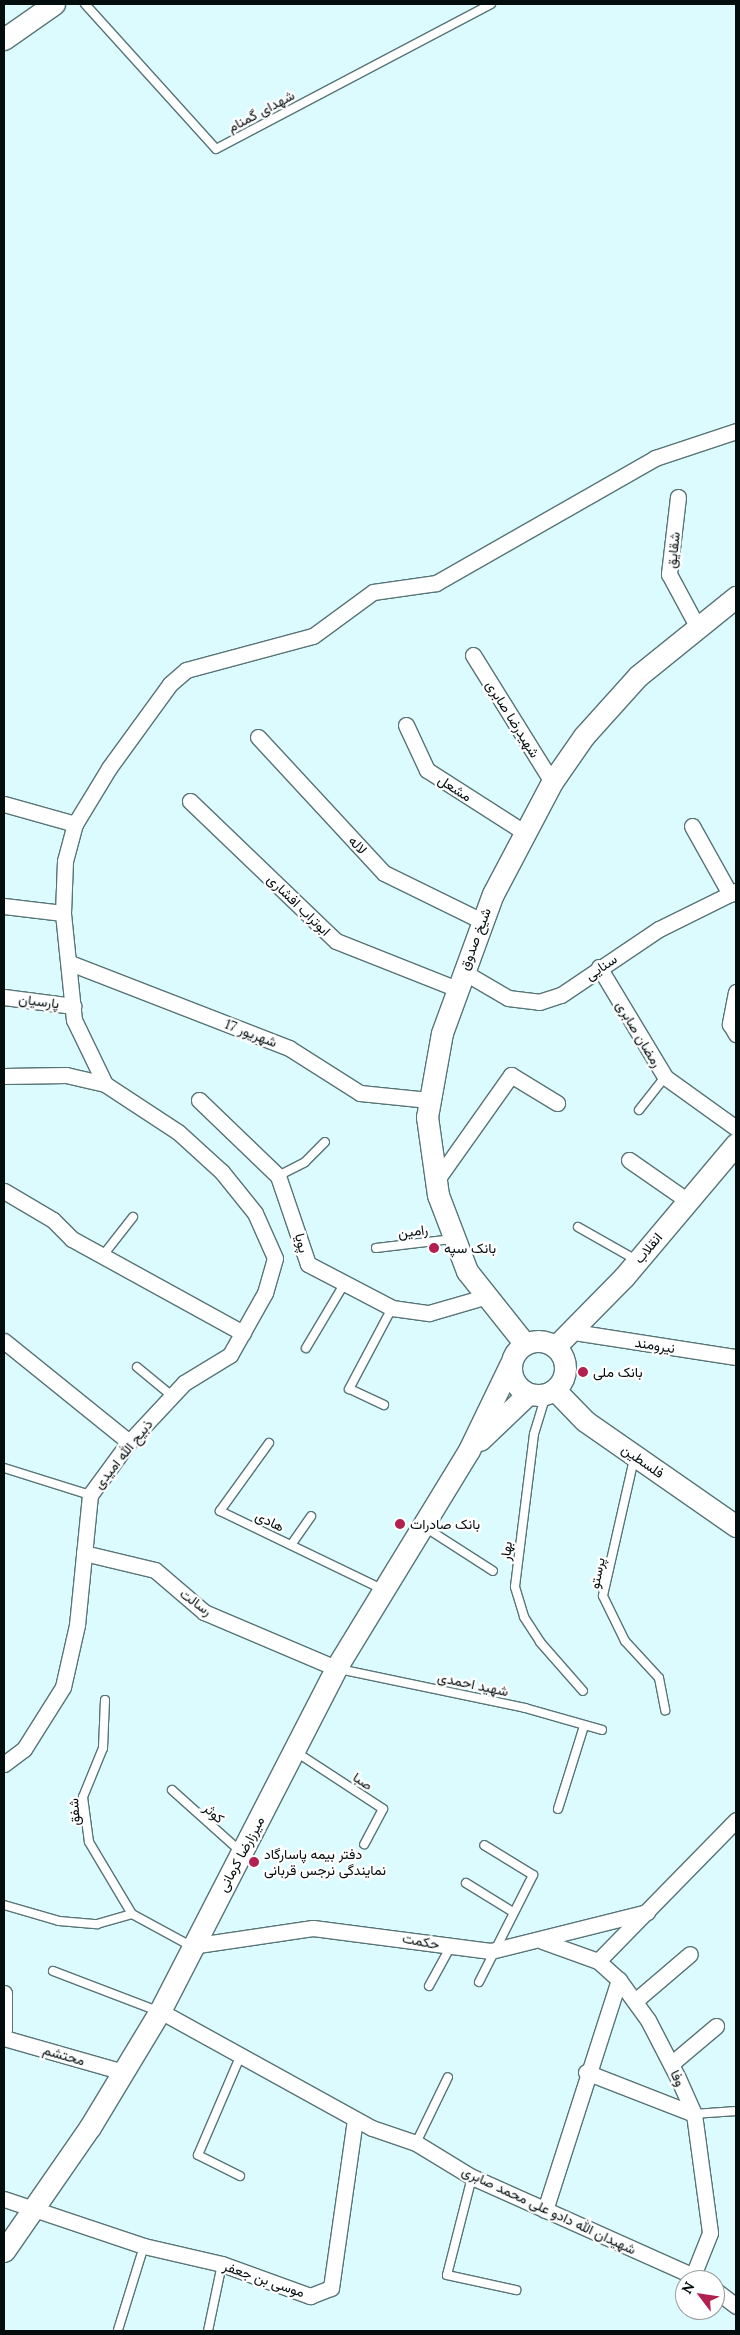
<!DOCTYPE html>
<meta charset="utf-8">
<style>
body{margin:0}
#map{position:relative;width:740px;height:2335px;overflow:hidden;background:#dbfbfe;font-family:Lora,Vazirmatn,serif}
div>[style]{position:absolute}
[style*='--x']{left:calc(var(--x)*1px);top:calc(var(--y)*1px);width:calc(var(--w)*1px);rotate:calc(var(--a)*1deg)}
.roads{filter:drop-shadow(1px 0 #587477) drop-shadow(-1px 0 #587477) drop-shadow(0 1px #587477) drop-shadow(0 -1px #587477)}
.service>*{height:8px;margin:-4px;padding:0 4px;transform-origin:4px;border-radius:4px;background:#fff}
.minor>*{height:15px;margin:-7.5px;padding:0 7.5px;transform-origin:7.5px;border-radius:7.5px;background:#fff}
.secondary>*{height:21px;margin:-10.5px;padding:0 10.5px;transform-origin:10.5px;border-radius:10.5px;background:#fff}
.secondary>.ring{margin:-10.5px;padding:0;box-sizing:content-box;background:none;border:21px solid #fff;border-radius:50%}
.dots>*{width:14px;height:14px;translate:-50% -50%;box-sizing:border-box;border:2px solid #fff;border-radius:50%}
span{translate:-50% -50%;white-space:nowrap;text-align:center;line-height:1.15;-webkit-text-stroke:4.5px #fff;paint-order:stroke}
.street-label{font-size:14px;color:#040d0e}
.poi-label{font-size:14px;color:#040d0e}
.left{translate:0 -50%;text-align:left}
.frame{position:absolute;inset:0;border:5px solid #040d0e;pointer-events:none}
.north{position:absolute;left:675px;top:2270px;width:50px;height:50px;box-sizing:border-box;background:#fff;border:1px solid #9b9e9f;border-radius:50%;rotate:301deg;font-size:14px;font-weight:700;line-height:20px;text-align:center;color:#040d0e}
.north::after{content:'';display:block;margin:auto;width:18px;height:22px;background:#b1204f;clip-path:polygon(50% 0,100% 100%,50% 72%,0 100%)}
</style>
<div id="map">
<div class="roads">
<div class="service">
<div style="--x:85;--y:4;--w:195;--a:47.9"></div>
<div style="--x:216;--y:149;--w:311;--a:-27.8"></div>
<div style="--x:639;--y:1110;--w:42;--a:-51.8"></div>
<div style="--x:278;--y:1176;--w:30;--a:-27"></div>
<div style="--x:305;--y:1162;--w:28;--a:-45"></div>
<div style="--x:578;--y:1227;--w:67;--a:29.6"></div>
<div style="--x:376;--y:1248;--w:78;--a:-6.7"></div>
<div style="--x:104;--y:1254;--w:47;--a:-51.9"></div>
<div style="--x:306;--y:1348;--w:72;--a:-59.2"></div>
<div style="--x:137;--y:1367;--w:45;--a:39.6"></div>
<div style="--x:546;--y:1395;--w:41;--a:107.1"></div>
<div style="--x:534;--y:1434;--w:154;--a:97.1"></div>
<div style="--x:515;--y:1587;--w:31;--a:73"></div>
<div style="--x:524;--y:1617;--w:30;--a:57"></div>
<div style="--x:540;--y:1642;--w:65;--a:48.7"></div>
<div style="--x:384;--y:1405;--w:38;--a:-155"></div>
<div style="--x:349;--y:1389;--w:92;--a:-62"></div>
<div style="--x:269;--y:1443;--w:84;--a:125.8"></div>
<div style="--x:220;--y:1511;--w:180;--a:25.7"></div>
<div style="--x:634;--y:1459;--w:140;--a:102.8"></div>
<div style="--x:603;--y:1596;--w:50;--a:63.9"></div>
<div style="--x:625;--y:1641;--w:50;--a:47.4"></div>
<div style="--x:659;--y:1678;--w:33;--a:79"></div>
<div style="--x:4;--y:1468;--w:90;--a:17.4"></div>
<div style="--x:423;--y:1526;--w:83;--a:32.7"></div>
<div style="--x:291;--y:1545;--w:35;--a:-55"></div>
<div style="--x:339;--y:1669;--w:190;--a:11.8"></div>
<div style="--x:525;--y:1708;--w:80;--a:15.9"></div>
<div style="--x:105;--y:1700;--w:48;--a:92.4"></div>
<div style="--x:103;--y:1748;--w:53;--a:112.2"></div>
<div style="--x:83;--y:1797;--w:45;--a:82.4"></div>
<div style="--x:89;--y:1842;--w:84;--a:59.2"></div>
<div style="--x:132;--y:1914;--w:67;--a:28.5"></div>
<div style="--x:296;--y:1752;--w:104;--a:33.2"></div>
<div style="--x:383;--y:1809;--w:40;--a:118"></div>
<div style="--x:172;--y:1790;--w:93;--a:41.9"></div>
<div style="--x:558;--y:1809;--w:87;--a:-72.6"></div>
<div style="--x:466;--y:1883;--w:55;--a:31.7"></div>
<div style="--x:4;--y:1905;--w:57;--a:16.2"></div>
<div style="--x:59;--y:1921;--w:38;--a:5"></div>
<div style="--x:97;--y:1924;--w:36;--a:-16"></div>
<div style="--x:53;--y:1971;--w:112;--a:20.9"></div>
<div style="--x:479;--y:1982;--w:120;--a:-63.2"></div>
<div style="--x:533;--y:1875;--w:57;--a:-148.5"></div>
<div style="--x:429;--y:1986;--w:46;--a:-61.2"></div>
<div style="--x:694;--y:2114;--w:42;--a:-4.1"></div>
<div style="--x:416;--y:2143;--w:73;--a:-64.1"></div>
<div style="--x:240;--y:2176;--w:47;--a:-153.4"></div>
<div style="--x:198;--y:2155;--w:107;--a:-66.8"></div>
<div style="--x:472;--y:2177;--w:101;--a:104.3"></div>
<div style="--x:447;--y:2275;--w:71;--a:12.3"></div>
<div style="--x:118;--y:2330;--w:88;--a:-72.8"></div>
<div style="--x:208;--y:2331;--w:68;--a:-78.2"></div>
</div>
<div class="minor">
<div style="--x:678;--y:497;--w:78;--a:96.7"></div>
<div style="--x:669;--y:574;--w:59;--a:61.7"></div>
<div style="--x:473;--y:655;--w:150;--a:58.1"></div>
<div style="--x:406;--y:725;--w:50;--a:65"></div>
<div style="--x:427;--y:770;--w:115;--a:32.6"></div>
<div style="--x:258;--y:737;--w:185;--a:47.2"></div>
<div style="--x:384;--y:873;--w:109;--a:26.1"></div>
<div style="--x:190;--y:801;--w:202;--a:43.8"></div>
<div style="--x:336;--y:941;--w:130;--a:21.6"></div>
<div style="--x:4;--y:804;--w:74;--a:15.7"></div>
<div style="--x:692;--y:826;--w:78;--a:60.8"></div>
<div style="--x:4;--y:906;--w:59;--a:6.8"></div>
<div style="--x:70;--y:963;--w:235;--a:21.2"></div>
<div style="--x:289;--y:1048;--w:84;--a:32.4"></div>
<div style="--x:360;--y:1093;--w:69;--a:5.8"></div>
<div style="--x:599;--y:967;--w:128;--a:59"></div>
<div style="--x:665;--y:1077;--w:87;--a:35.7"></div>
<div style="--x:462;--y:971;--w:53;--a:30.4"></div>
<div style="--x:508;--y:998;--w:31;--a:7"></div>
<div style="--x:539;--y:1002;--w:23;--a:-18"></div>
<div style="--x:561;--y:995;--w:118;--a:-34"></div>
<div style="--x:659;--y:929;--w:86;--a:-26.3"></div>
<div style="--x:736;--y:992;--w:33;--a:101"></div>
<div style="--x:730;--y:1024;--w:12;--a:59"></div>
<div style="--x:4;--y:997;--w:70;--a:7.4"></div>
<div style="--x:4;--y:1076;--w:62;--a:-0.9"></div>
<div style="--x:66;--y:1075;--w:40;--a:13"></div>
<div style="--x:199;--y:1100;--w:110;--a:43.9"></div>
<div style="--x:278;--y:1176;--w:93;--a:71.2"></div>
<div style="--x:308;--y:1264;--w:95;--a:27.6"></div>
<div style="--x:392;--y:1308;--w:37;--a:8"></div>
<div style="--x:429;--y:1313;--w:57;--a:-16.2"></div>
<div style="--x:629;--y:1160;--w:72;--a:34.8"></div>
<div style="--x:436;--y:1181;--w:130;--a:-54.7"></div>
<div style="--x:511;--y:1075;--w:54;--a:31.3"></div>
<div style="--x:4;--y:1191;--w:57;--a:30.6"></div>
<div style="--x:53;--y:1220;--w:27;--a:45"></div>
<div style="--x:72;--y:1239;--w:195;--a:28.8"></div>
<div style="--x:574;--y:1332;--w:164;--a:8.8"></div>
<div style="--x:4;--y:1341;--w:161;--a:38.9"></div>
<div style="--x:84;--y:1553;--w:73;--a:13.5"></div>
<div style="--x:155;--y:1570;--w:65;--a:40.6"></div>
<div style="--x:204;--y:1612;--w:143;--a:23"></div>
<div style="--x:4;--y:1764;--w:25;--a:-37"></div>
<div style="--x:24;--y:1749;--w:73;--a:-57.8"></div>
<div style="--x:63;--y:1687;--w:64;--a:-77.3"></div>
<div style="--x:77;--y:1625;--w:131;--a:-84.3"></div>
<div style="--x:90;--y:1495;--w:66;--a:-53.7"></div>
<div style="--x:129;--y:1442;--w:81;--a:-47"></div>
<div style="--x:184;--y:1383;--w:54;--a:-31.3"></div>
<div style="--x:230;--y:1355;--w:71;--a:-60.6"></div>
<div style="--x:265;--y:1293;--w:36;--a:-74"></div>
<div style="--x:275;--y:1258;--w:49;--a:-114"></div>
<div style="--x:255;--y:1213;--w:53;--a:-128.8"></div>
<div style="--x:222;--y:1172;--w:59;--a:-137.7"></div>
<div style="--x:178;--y:1132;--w:87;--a:-146.7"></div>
<div style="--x:105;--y:1084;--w:71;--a:-115.8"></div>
<div style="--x:74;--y:1020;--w:108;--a:-95.9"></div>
<div style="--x:63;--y:913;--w:52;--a:-87.8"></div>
<div style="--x:65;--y:861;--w:38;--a:-75"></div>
<div style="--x:75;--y:824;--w:66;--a:-58.7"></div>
<div style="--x:109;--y:768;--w:104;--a:-54"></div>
<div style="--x:170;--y:684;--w:21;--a:-41"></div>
<div style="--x:186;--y:670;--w:131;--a:-15"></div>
<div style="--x:313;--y:636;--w:74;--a:-36.3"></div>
<div style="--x:373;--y:592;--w:64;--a:-8.1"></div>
<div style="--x:436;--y:583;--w:252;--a:-29.7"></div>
<div style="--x:655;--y:458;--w:85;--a:-18.4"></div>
<div style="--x:542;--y:1941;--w:59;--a:19.7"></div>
<div style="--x:598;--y:1961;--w:28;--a:42"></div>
<div style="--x:619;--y:1980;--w:49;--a:54.1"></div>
<div style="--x:648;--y:2020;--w:65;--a:62.7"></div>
<div style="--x:678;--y:2078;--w:39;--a:66"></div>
<div style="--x:694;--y:2114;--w:120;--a:82.3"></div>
<div style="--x:710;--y:2233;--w:43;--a:111.8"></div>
<div style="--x:191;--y:1946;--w:123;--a:-8.4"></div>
<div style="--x:313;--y:1928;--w:179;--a:7.4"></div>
<div style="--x:491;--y:1951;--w:161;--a:-14"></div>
<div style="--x:598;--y:1961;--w:197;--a:-45.6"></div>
<div style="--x:4;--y:1993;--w:37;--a:90"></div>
<div style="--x:635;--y:2001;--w:72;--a:-40.5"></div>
<div style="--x:160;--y:2011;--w:242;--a:28.9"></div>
<div style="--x:372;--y:2128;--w:46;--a:18.8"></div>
<div style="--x:416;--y:2143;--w:66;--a:31.3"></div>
<div style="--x:472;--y:2177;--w:252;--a:24.1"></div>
<div style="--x:4;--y:2038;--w:124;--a:15.9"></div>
<div style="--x:671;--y:2064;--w:59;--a:-40.2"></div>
<div style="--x:586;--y:2072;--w:116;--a:21.3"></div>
<div style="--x:4;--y:2199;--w:148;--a:18.6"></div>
<div style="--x:144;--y:2246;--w:80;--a:13"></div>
<div style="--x:222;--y:2264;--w:94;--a:20"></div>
<div style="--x:310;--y:2296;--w:22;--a:-21"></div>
<div style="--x:331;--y:2288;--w:170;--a:-81.9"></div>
<div style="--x:545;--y:2210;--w:242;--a:-72.2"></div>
<div style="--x:715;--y:2290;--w:26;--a:37"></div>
</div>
<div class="secondary">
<div style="--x:4;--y:39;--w:61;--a:-35"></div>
<div class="ring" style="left:511px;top:1341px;width:33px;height:33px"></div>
<div style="--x:525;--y:1344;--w:93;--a:-128.5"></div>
<div style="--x:467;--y:1271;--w:81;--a:-110.9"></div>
<div style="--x:438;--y:1195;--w:79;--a:-98"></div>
<div style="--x:427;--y:1117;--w:85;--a:-79.9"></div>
<div style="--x:442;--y:1033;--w:148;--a:-69.9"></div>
<div style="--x:493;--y:894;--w:127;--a:-62.2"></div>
<div style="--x:552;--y:782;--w:56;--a:-55.2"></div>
<div style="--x:584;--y:736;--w:81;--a:-48"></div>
<div style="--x:638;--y:676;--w:126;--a:-38.9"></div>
<div style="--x:555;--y:1347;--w:98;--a:-45.4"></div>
<div style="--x:624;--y:1277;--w:174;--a:-49.9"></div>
<div style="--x:555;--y:1390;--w:43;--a:45.9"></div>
<div style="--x:585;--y:1421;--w:184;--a:34.8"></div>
<div style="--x:480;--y:1440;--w:66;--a:-43.8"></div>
<div style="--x:4;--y:2251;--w:151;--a:-55.3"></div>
<div style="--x:90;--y:2127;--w:135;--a:-58.9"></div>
<div style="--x:160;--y:2011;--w:386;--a:-62.8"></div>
<div style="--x:336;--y:1668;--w:255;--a:-58.6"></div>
<div style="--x:469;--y:1450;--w:94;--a:-64.2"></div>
</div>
</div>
<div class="dots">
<div style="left:434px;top:1248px;background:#b1204f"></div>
<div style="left:583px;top:1372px;background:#b1204f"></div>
<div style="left:400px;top:1524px;background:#b1204f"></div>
<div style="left:254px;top:1862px;background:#b1204f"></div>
</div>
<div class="street-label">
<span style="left:261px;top:111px;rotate:-28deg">شهدای گمنام</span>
<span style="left:673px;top:550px;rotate:-84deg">شقایق</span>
<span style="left:513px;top:719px;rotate:58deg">شهیدرضا صابری</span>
<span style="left:455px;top:788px;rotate:33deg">مشعل</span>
<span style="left:358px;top:845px;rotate:47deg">لاله</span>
<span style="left:299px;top:905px;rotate:44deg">ابوتراب افشاری</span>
<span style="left:475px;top:939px;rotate:-69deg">شیخ صدوق</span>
<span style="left:601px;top:967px;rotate:-34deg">سنایی</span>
<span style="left:39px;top:1001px;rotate:7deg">پارسیان</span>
<span style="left:251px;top:1033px;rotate:21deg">17 شهریور</span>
<span style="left:639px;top:1034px;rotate:59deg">رمضان صابری</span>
<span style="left:413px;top:1231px;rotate:-7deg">رامین</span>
<span style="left:302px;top:1243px;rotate:76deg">پویا</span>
<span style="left:648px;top:1248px;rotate:-50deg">انقلاب</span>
<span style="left:655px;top:1345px;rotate:9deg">نیرومند</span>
<span style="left:123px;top:1454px;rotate:-51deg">ذبیح الله امیدی</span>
<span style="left:643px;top:1461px;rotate:35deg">فلسطین</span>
<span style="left:270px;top:1521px;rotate:26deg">هادی</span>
<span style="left:506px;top:1551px;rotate:-84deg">بهار</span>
<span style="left:597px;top:1573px;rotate:-79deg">پرستو</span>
<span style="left:196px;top:1602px;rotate:36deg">رسالت</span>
<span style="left:473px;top:1684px;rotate:12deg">شهید احمدی</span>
<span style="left:363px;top:1781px;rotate:33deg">صبا</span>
<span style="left:74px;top:1812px;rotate:-93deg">شفق</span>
<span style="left:214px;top:1813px;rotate:42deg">کوثر</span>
<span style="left:241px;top:1854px;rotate:-62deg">میرزارضا کرمانی</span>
<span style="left:421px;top:1941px;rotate:11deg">حکمت</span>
<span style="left:64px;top:2055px;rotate:16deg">محتشم</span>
<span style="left:678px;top:2078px;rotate:64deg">وفا</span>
<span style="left:549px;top:2210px;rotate:25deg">شهیدان الله دادو علی محمد صابری</span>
<span style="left:264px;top:2279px;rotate:19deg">موسی بن جعفر</span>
</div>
<div class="poi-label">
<span class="left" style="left:444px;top:1248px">بانک سپه</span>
<span class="left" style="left:593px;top:1372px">بانک ملی</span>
<span class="left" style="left:410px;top:1524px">بانک صادرات</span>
<span class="left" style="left:264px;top:1862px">دفتر بیمه پاسارگاد<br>نمایندگی نرجس قربانی</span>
</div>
<div class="frame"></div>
<div class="north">N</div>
</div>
